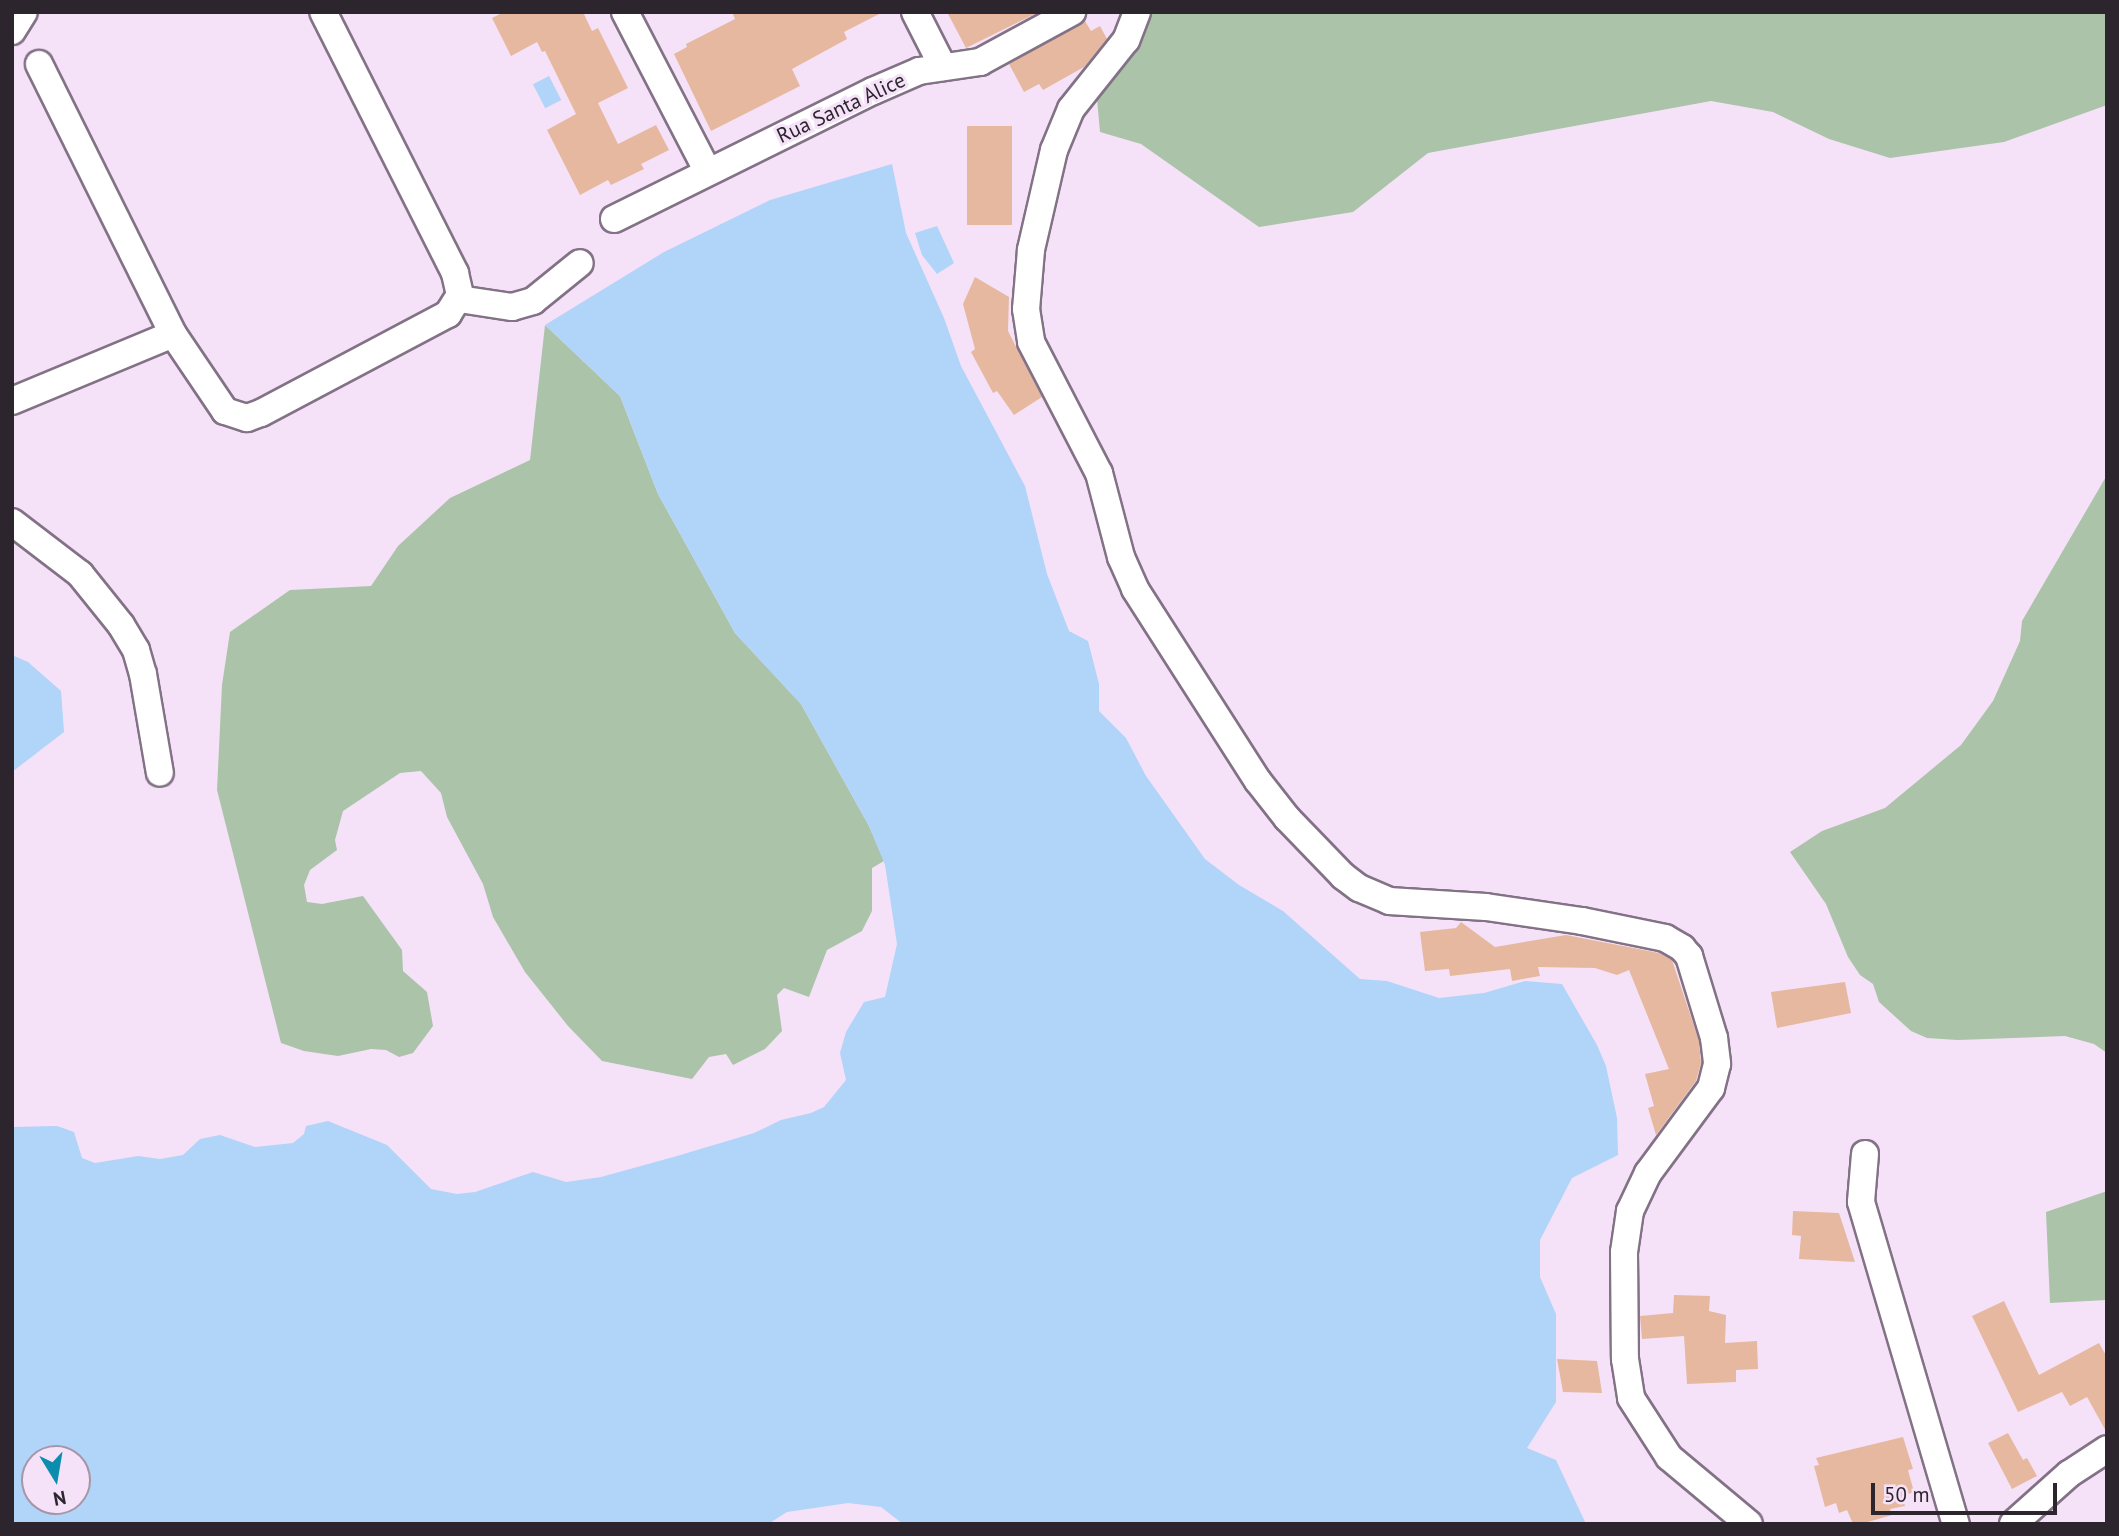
<!DOCTYPE html>
<style>
body{margin:0}
#map{position:relative;width:2119px;height:1536px;overflow:hidden;background:#f5e2f8;font-family:"PT Sans",sans-serif}
div>[style]{position:absolute}
[style*='--x']{left:calc(var(--x)*1px);top:calc(var(--y)*1px);width:calc(var(--w)*1px);rotate:calc(var(--a)*1deg)}
.green>*{inset:0;background:#abc3a8}
.water>*{inset:0;background:#b1d4f9;transform-origin:0 0}
.building>*{inset:0;background:#e6b89f;transform-origin:0 0}
.roads{filter:drop-shadow(2px 0 #837286) drop-shadow(-2px 0 #837286) drop-shadow(0 2px #837286) drop-shadow(0 -2px #837286)}
.minor>*{height:26px;margin:-13px;padding:0 13px;transform-origin:13px;border-radius:13px;background:#fff}
span{translate:-50% -50%;white-space:nowrap;text-align:center;line-height:1.15;-webkit-text-stroke:6px #f5e2f8;paint-order:stroke}
.street-label{font-size:21px;color:#2c252d}
.frame{position:absolute;inset:0;border:14px solid #2c252d;pointer-events:none}
.north{position:absolute;left:21px;top:1445px;width:70px;height:70px;box-sizing:border-box;background:#f5e2f8;border:2px solid #a596a7;border-radius:50%;rotate:169deg;font-size:19px;font-weight:700;line-height:28px;text-align:center;color:#2c252d}
.north::after{content:'';display:block;margin:auto;width:24px;height:32px;background:#0c8dad;clip-path:polygon(50% 0,100% 100%,50% 72%,0 100%)}
.scale{position:absolute;left:1871px;top:1483px;width:186px;height:32px;box-sizing:border-box;border:4px solid #2c252d;border-top:0;padding-left:9px;font-size:21px;line-height:24px;white-space:nowrap;color:#2c252d;-webkit-text-stroke:5px #f5e2f8;paint-order:stroke}
</style>
<div id="map">
<div class="green">
<div style="clip-path:polygon(1152px 12px,2107px 12px,2107px 105px,2004px 142px,1890px 158px,1829px 139px,1773px 112px,1711px 101px,1428px 153px,1353px 212px,1259px 227px,1141px 144px,1100px 132px,1097px 99px,1113px 81px,1144px 20px)"></div>
<div style="clip-path:polygon(545px 325px,620px 396px,658px 494px,735px 633px,801px 704px,869px 826px,884px 861px,872px 868px,872px 911px,862px 931px,827px 950px,809px 997px,784px 988px,777px 995px,782px 1031px,765px 1049px,733px 1065px,726px 1054px,709px 1057px,692px 1079px,602px 1061px,568px 1026px,525px 972px,493px 917px,483px 884px,447px 817px,441px 793px,421px 771px,400px 773px,343px 811px,335px 840px,337px 850px,310px 870px,304px 885px,307px 902px,322px 904px,363px 896px,402px 950px,403px 971px,427px 992px,433px 1026px,413px 1053px,399px 1057px,386px 1050px,371px 1049px,338px 1056px,304px 1051px,281px 1043px,217px 790px,222px 685px,230px 632px,290px 590px,371px 586px,398px 546px,450px 498px,530px 460px)"></div>
<div style="clip-path:polygon(2107px 475px,2107px 1053px,2094px 1044px,2065px 1036px,1958px 1040px,1927px 1038px,1911px 1031px,1879px 1002px,1873px 984px,1860px 975px,1848px 957px,1826px 904px,1790px 852px,1822px 831px,1885px 808px,1961px 745px,1993px 701px,2020px 641px,2022px 621px)"></div>
<div style="clip-path:polygon(2107px 1191px,2107px 1300px,2050px 1303px,2046px 1212px)"></div>
</div>
<div class="water">
<div style="left:549px;top:76px;width:27px;height:18px;rotate:63deg"></div>
<div style="clip-path:polygon(evenodd,892px 164px,906px 233px,944px 318px,961px 366px,1025px 486px,1047px 574px,1069px 631px,1088px 641px,1099px 684px,1099px 711px,1126px 738px,1146px 776px,1205px 859px,1239px 885px,1283px 911px,1360px 979px,1387px 981px,1439px 998px,1484px 993px,1525px 981px,1562px 984px,1597px 1045px,1606px 1066px,1617px 1118px,1618px 1155px,1572px 1178px,1540px 1240px,1540px 1277px,1556px 1314px,1556px 1402px,1527px 1448px,1556px 1460px,1586px 1524px,903px 1524px,881px 1507px,848px 1503px,787px 1512px,768px 1524px,12px 1524px,12px 1127px,57px 1126px,74px 1132px,82px 1158px,95px 1163px,138px 1156px,160px 1159px,183px 1155px,200px 1139px,220px 1135px,255px 1147px,293px 1143px,304px 1134px,306px 1126px,328px 1121px,387px 1145px,431px 1189px,457px 1194px,475px 1192px,533px 1172px,566px 1182px,601px 1177px,677px 1156px,754px 1133px,781px 1120px,811px 1113px,824px 1107px,846px 1080px,840px 1053px,846px 1032px,864px 1002px,885px 997px,897px 944px,885px 865px,869px 826px,801px 704px,735px 633px,658px 494px,620px 396px,545px 325px,664px 252px,770px 200px,892px 164px,35px 1459px,77px 1459px,77px 1501px,35px 1501px,35px 1459px)"></div>
<div style="clip-path:polygon(937px 226px,954px 263px,937px 274px,922px 255px,915px 233px)"></div>
<div style="clip-path:polygon(12px 655px,28px 662px,61px 691px,64px 732px,12px 772px)"></div>
</div>
<div class="building">
<div style="clip-path:polygon(504px 12px,583px 12px,592px 31px,598px 28px,628px 88px,598px 103px,618px 144px,656px 125px,669px 150px,641px 164px,644px 169px,611px 185px,608px 180px,580px 195px,547px 130px,576px 114px,545px 51px,542px 52px,537px 42px,511px 56px,492px 18px)"></div>
<div style="clip-path:polygon(732px 12px,883px 12px,844px 32px,847px 39px,792px 69px,800px 86px,711px 131px,674px 54px,687px 47px,686px 44px,735px 19px)"></div>
<div style="clip-path:polygon(947px 12px,1039px 12px,966px 48px)"></div>
<div style="clip-path:polygon(1085px 21px,1091px 31px,1100px 26px,1107px 39px,1084px 67px,1043px 90px,1039px 84px,1024px 92px,1009px 64px)"></div>
<div style="left:967px;top:126px;width:45px;height:99px"></div>
<div style="clip-path:polygon(975px 277px,1009px 297px,1008px 331px,1042px 397px,1014px 415px,997px 391px,993px 393px,971px 352px,975px 349px,963px 304px)"></div>
<div style="clip-path:polygon(1461px 922px,1495px 947px,1566px 935px,1659px 953px,1672px 960px,1699px 1041px,1701px 1063px,1696px 1081px,1656px 1135px,1648px 1108px,1654px 1106px,1645px 1074px,1669px 1069px,1629px 970px,1617px 975px,1595px 968px,1538px 967px,1540px 976px,1512px 981px,1510px 969px,1450px 976px,1449px 969px,1425px 971px,1420px 932px,1456px 928px)"></div>
<div style="clip-path:polygon(1845px 982px,1851px 1013px,1777px 1028px,1771px 992px)"></div>
<div style="clip-path:polygon(1793px 1211px,1839px 1213px,1855px 1262px,1799px 1259px,1801px 1236px,1792px 1235px)"></div>
<div style="clip-path:polygon(1674px 1295px,1710px 1296px,1709px 1311px,1726px 1315px,1725px 1343px,1757px 1341px,1758px 1369px,1736px 1370px,1736px 1382px,1687px 1384px,1684px 1336px,1642px 1339px,1640px 1316px,1673px 1313px)"></div>
<div style="clip-path:polygon(2004px 1301px,2039px 1375px,2099px 1343px,2107px 1357px,2107px 1433px,2087px 1397px,2070px 1406px,2062px 1392px,2018px 1412px,1972px 1316px)"></div>
<div style="clip-path:polygon(1557px 1359px,1597px 1361px,1602px 1393px,1563px 1392px)"></div>
<div style="clip-path:polygon(2008px 1433px,2023px 1460px,2027px 1458px,2037px 1476px,2012px 1489px,1988px 1443px)"></div>
<div style="clip-path:polygon(1903px 1437px,1913px 1469px,1908px 1470px,1914px 1492px,1902px 1496px,1905px 1506px,1890px 1509px,1892px 1515px,1861px 1524px,1853px 1524px,1847px 1510px,1839px 1513px,1836px 1503px,1825px 1507px,1814px 1466px,1819px 1465px,1816px 1458px)"></div>
</div>
<div class="roads">
<div class="minor">
<div style="--x:625;--y:12;--w:180;--a:62.6"></div>
<div style="--x:915;--y:12;--w:62;--a:63"></div>
<div style="--x:1137;--y:12;--w:30;--a:111"></div>
<div style="--x:1126;--y:40;--w:88;--a:128.6"></div>
<div style="--x:1071;--y:109;--w:44;--a:112.5"></div>
<div style="--x:1054;--y:150;--w:103;--a:103"></div>
<div style="--x:1031;--y:250;--w:59;--a:94.8"></div>
<div style="--x:1026;--y:309;--w:33;--a:81"></div>
<div style="--x:1031;--y:342;--w:148;--a:62.6"></div>
<div style="--x:1099;--y:473;--w:87;--a:75.3"></div>
<div style="--x:1121;--y:557;--w:35;--a:66"></div>
<div style="--x:1135;--y:589;--w:228;--a:57.4"></div>
<div style="--x:1258;--y:781;--w:47;--a:51.9"></div>
<div style="--x:1287;--y:818;--w:81;--a:46"></div>
<div style="--x:1343;--y:876;--w:20;--a:37"></div>
<div style="--x:1359;--y:888;--w:33;--a:23"></div>
<div style="--x:1389;--y:901;--w:97;--a:3.5"></div>
<div style="--x:1486;--y:907;--w:97;--a:8.3"></div>
<div style="--x:1582;--y:921;--w:85;--a:11.6"></div>
<div style="--x:1665;--y:938;--w:20;--a:30"></div>
<div style="--x:1682;--y:948;--w:11;--a:49"></div>
<div style="--x:1689;--y:956;--w:86;--a:73"></div>
<div style="--x:1714;--y:1038;--w:26;--a:83"></div>
<div style="--x:1717;--y:1064;--w:25;--a:104"></div>
<div style="--x:1711;--y:1088;--w:106;--a:126.5"></div>
<div style="--x:1648;--y:1173;--w:42;--a:115.3"></div>
<div style="--x:1630;--y:1211;--w:41;--a:98.3"></div>
<div style="--x:1624;--y:1252;--w:107;--a:89.5"></div>
<div style="--x:1625;--y:1359;--w:39;--a:81"></div>
<div style="--x:1631;--y:1398;--w:70;--a:57.2"></div>
<div style="--x:1669;--y:1457;--w:104;--a:39.9"></div>
<div style="--x:12;--y:31;--w:22;--a:-58"></div>
<div style="--x:39;--y:64;--w:301;--a:63.6"></div>
<div style="--x:173;--y:334;--w:93;--a:56"></div>
<div style="--x:225;--y:411;--w:23;--a:18"></div>
<div style="--x:247;--y:418;--w:15;--a:-20"></div>
<div style="--x:261;--y:413;--w:212;--a:-27.9"></div>
<div style="--x:448;--y:314;--w:22;--a:-58"></div>
<div style="--x:460;--y:295;--w:23;--a:-103"></div>
<div style="--x:455;--y:273;--w:292;--a:-116.8"></div>
<div style="--x:614;--y:219;--w:289;--a:-26.3"></div>
<div style="--x:873;--y:91;--w:50;--a:-23.5"></div>
<div style="--x:919;--y:71;--w:62;--a:-8.4"></div>
<div style="--x:980;--y:62;--w:105;--a:-28.5"></div>
<div style="--x:459;--y:299;--w:54;--a:8.6"></div>
<div style="--x:512;--y:307;--w:22;--a:-16"></div>
<div style="--x:533;--y:301;--w:60;--a:-39"></div>
<div style="--x:12;--y:401;--w:174;--a:-22.6"></div>
<div style="--x:12;--y:522;--w:86;--a:37.4"></div>
<div style="--x:80;--y:574;--w:65;--a:51.2"></div>
<div style="--x:121;--y:625;--w:29;--a:59"></div>
<div style="--x:136;--y:650;--w:25;--a:74"></div>
<div style="--x:143;--y:674;--w:100;--a:80.3"></div>
<div style="--x:1865;--y:1154;--w:48;--a:94.8"></div>
<div style="--x:1861;--y:1202;--w:336;--a:73.6"></div>
<div style="--x:2013;--y:1524;--w:75;--a:-41.8"></div>
<div style="--x:2069;--y:1474;--w:45;--a:-33.3"></div>
</div>
</div>
<div class="street-label">
<span style="left:841px;top:108px;rotate:-25deg">Rua Santa Alice</span>
</div>
<div class="frame"></div>
<div class="north">N</div>
<div class="scale">50 m</div>
</div>
